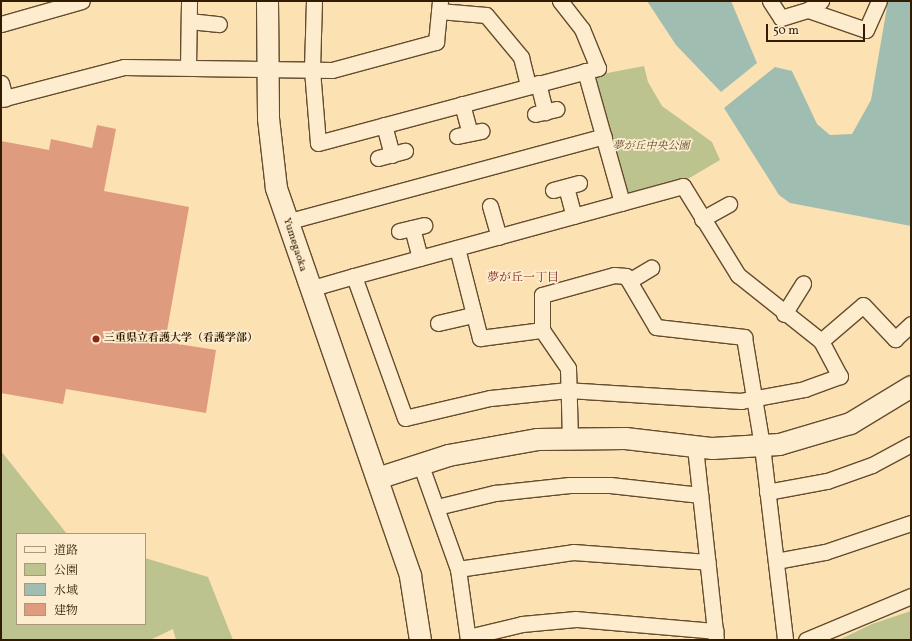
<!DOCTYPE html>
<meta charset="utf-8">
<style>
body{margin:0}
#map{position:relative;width:912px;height:641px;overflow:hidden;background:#fce1b3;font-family:Vollkorn,"Noto Serif JP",serif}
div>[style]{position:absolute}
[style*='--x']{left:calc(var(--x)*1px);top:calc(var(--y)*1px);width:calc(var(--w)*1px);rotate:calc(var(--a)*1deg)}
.green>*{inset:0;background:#bcc38f}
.water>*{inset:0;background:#9fbdb0}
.building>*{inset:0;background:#df9b7e}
.roads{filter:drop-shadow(1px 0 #644c2e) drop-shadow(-1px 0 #644c2e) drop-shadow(0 1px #644c2e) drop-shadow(0 -1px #644c2e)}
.street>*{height:15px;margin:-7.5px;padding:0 7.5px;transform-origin:7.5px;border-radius:7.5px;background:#fdecce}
.secondary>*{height:21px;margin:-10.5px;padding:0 10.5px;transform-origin:10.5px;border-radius:10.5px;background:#fdecce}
.dots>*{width:11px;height:11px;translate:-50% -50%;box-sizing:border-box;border:2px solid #fdecce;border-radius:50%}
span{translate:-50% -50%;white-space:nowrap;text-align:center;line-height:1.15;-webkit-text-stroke:3.5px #fdecce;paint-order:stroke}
.park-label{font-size:11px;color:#5b4d2c;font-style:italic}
.street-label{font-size:11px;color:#311b01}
.poi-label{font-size:11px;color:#311b01;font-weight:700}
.left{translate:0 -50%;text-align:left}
.neighbourhood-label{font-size:12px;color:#7a1f14}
.frame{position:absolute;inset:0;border:2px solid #311b01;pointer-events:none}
.legend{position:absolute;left:16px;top:533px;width:130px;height:92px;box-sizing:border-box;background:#fdecce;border:1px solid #ab987c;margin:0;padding:5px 7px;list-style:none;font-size:12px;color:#311b01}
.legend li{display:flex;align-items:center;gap:8px;height:20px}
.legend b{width:20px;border:1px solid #ab987c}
.scale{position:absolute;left:766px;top:24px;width:99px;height:18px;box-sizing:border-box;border:2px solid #311b01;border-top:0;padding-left:5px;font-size:12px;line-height:14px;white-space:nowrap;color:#311b01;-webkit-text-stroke:3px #fdecce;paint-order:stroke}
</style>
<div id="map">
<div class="green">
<div style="clip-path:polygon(644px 66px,648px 82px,662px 106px,712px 142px,720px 160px,686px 180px,625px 196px,609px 127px,602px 119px,592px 76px)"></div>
<div style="clip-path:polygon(1px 451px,67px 534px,17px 534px,17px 624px,145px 624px,145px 558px,208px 577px,233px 640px,176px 640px,173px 629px,150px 640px,1px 640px)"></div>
<div style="clip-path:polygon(911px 611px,911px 640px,839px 640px,872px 624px)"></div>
</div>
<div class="water">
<div style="clip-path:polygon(647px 1px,731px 1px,757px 63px,721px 92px,676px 45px)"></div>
<div style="clip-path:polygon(888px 1px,911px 1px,911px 226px,790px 203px,779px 195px,724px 108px,775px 67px,792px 71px,817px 124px,830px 135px,852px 134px,871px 100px)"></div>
</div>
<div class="building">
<div style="clip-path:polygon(97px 125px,116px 129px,104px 191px,189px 207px,165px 342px,216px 350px,206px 413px,66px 389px,63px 404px,1px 393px,1px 141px,49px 150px,51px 139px,92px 148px)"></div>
</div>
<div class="roads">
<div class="street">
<div style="--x:314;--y:1;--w:69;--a:91.7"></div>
<div style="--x:312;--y:70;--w:73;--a:85.3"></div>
<div style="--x:318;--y:143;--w:290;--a:-15"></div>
<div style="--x:598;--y:68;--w:42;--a:-112.3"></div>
<div style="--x:582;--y:29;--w:36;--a:-128"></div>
<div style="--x:770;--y:1;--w:20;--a:57"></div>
<div style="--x:781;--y:18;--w:28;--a:-17"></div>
<div style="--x:808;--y:10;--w:16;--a:-35"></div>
<div style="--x:808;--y:10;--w:61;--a:19"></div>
<div style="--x:866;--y:30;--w:32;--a:-66"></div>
<div style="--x:439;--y:11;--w:47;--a:4.9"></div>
<div style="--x:486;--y:15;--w:55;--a:50.2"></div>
<div style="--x:521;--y:57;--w:30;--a:76"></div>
<div style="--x:189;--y:21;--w:30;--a:6"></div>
<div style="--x:1;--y:24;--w:84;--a:-15.9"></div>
<div style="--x:188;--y:67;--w:66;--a:-89.1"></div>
<div style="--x:585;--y:71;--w:137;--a:74.3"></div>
<div style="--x:1;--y:83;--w:16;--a:75"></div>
<div style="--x:538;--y:83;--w:30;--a:76"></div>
<div style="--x:1;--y:99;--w:127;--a:-14.6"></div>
<div style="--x:124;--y:67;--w:208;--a:0.8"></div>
<div style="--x:332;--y:70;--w:108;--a:-15.1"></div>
<div style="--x:436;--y:42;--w:41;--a:-84.4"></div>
<div style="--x:462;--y:104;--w:30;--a:75"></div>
<div style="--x:535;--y:114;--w:22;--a:-13"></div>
<div style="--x:384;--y:125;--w:31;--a:75"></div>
<div style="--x:457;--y:136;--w:25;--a:-12"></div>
<div style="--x:378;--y:158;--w:28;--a:-15"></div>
<div style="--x:566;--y:187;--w:30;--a:75"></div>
<div style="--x:553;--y:190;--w:27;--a:-15"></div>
<div style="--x:490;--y:206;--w:32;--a:74"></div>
<div style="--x:702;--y:219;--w:31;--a:-29"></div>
<div style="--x:286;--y:222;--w:329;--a:-15.1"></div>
<div style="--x:412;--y:228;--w:31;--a:75"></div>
<div style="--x:399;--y:231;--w:26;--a:-13"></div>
<div style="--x:457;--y:248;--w:93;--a:75.7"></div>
<div style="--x:480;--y:338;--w:63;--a:-7.4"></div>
<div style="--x:542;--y:330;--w:46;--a:55.6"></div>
<div style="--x:568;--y:368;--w:70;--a:88.4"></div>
<div style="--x:629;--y:281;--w:26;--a:-31"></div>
<div style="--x:309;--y:289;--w:47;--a:-16.1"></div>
<div style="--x:354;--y:276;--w:341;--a:-15.3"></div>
<div style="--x:683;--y:186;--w:105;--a:58.3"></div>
<div style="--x:738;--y:275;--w:106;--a:38.5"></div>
<div style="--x:821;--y:341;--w:40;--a:62"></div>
<div style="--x:840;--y:376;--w:37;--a:160"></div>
<div style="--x:805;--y:389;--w:65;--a:169.4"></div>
<div style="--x:741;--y:401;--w:173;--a:-176.4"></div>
<div style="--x:568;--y:390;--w:78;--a:174.1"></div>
<div style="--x:490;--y:398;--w:87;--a:166.8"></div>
<div style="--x:405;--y:418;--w:151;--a:-109.8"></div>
<div style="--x:784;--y:314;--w:36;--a:-58"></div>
<div style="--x:438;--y:323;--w:37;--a:-13"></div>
<div style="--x:542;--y:330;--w:35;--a:-90"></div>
<div style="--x:542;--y:295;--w:75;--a:-15.5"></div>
<div style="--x:614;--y:275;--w:12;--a:5"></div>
<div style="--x:626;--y:276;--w:59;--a:59.5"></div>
<div style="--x:656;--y:327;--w:89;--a:6.5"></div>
<div style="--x:744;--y:337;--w:110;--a:80.6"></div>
<div style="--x:762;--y:446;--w:195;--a:83.2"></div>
<div style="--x:821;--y:341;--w:55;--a:-40.6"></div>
<div style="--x:863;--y:305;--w:47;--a:46.7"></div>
<div style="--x:895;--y:339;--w:22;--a:-43"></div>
<div style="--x:695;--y:447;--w:194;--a:83.8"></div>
<div style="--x:420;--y:463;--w:113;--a:70.3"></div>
<div style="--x:458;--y:569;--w:72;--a:82"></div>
<div style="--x:767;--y:492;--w:61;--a:-10.4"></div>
<div style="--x:827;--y:481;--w:48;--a:-19.6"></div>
<div style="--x:872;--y:465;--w:44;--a:-28.3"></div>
<div style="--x:437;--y:507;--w:60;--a:-13.6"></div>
<div style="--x:495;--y:493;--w:75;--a:-6.1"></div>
<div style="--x:570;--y:485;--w:40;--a:0"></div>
<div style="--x:610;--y:485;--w:91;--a:6.3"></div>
<div style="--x:776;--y:561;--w:50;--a:-10.4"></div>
<div style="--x:825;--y:552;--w:91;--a:-18.6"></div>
<div style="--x:458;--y:569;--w:116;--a:-8.4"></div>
<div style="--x:573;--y:552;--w:135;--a:4.2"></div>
<div style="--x:468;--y:637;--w:56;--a:-13.5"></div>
<div style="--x:522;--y:624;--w:54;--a:-5.3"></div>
<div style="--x:576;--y:619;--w:140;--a:4.9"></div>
<div style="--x:806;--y:640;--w:114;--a:-22.7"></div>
</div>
<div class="secondary">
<div style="--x:267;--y:1;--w:117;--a:89.5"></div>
<div style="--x:268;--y:118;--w:70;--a:83.5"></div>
<div style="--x:276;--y:188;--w:410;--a:70.9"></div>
<div style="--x:410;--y:576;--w:65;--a:81.1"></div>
<div style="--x:377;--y:478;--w:75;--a:-17.9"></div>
<div style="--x:448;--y:455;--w:90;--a:-10.2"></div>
<div style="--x:537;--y:439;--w:88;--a:-0.7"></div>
<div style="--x:625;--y:438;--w:88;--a:6.6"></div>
<div style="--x:712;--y:448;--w:67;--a:-3.4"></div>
<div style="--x:779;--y:444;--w:74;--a:-16.5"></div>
<div style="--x:850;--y:423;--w:71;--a:-31.2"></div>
</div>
</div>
<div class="dots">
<div style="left:96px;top:339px;background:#8f2418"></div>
</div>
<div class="park-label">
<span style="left:651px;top:147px">夢が丘中央公園</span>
</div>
<div class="street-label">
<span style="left:294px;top:245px;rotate:72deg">Yumegaoka</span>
</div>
<div class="poi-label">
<span class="left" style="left:104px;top:339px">三重県立看護大学（看護学部）</span>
</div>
<div class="neighbourhood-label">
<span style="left:523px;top:279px">夢が丘一丁目</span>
</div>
<div class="frame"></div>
<ul class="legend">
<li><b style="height:5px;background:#fdecce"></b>道路</li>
<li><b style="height:11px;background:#bcc38f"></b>公園</li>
<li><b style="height:11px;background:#9fbdb0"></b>水域</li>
<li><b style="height:11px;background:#df9b7e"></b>建物</li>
</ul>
<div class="scale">50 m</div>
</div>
